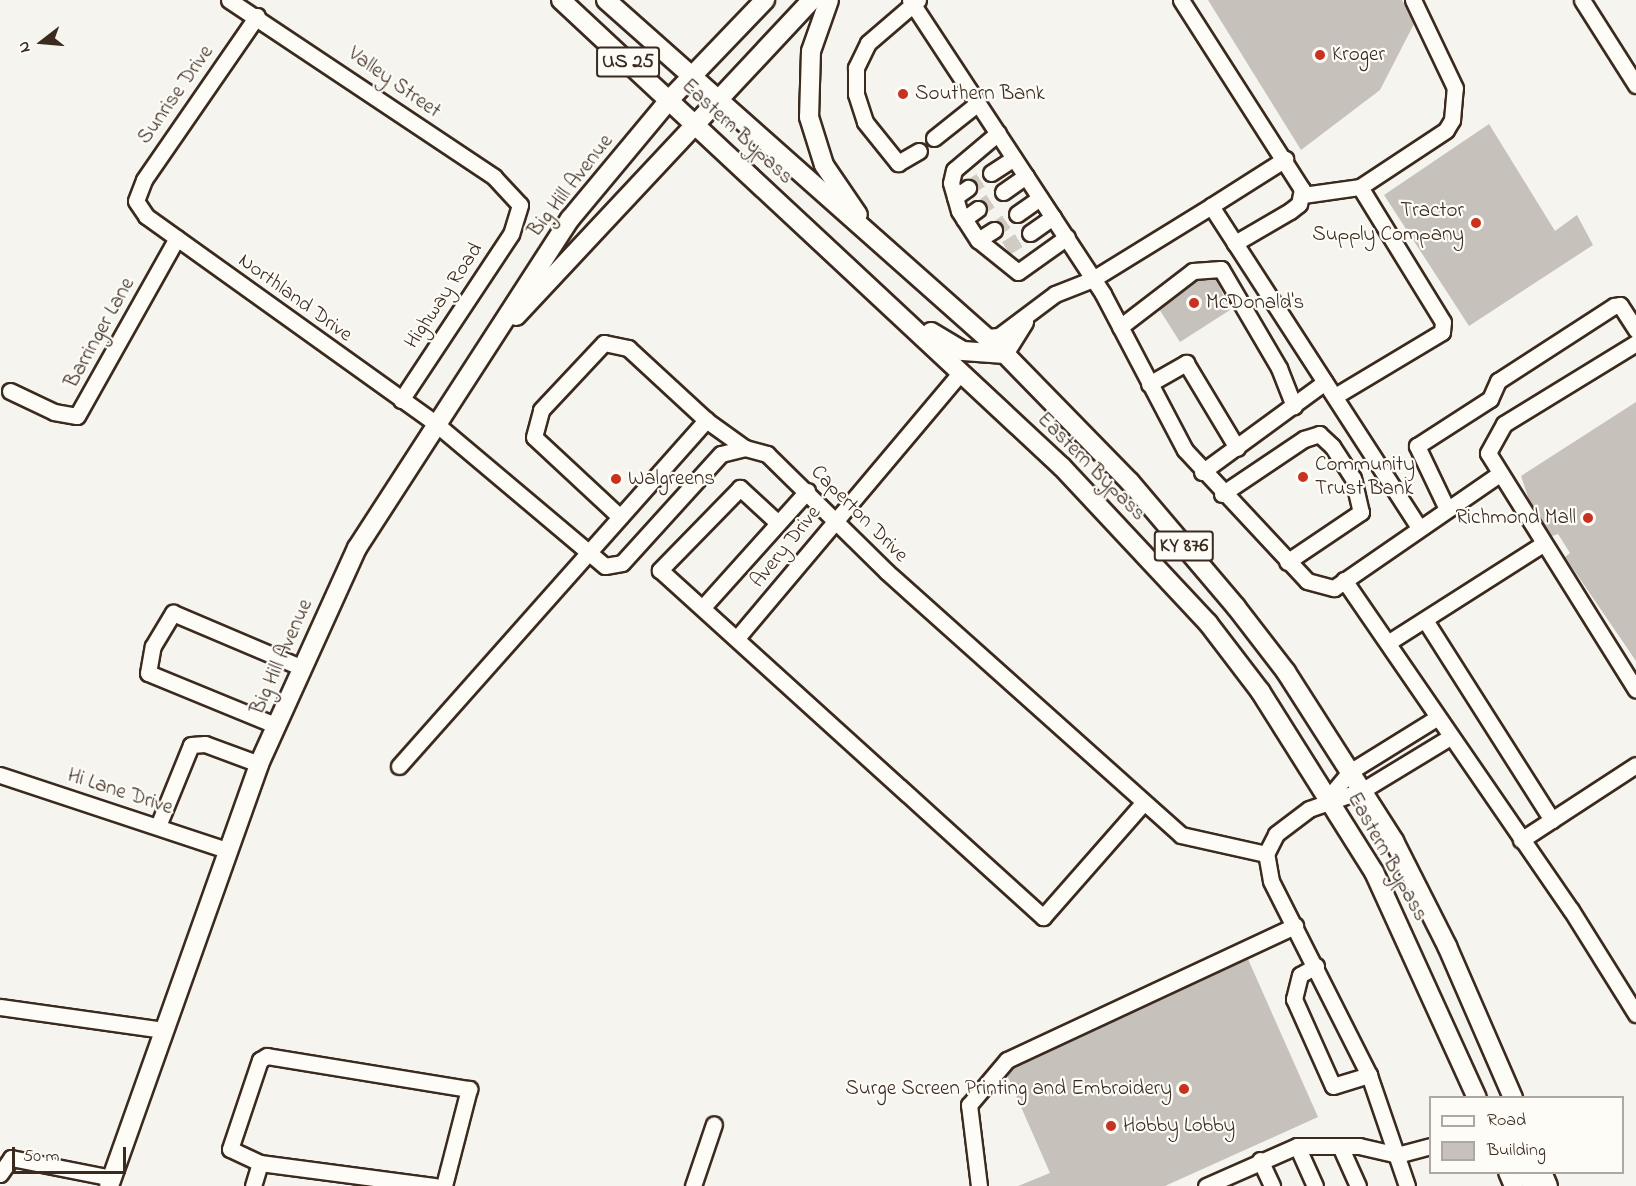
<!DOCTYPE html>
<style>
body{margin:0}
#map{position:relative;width:1636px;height:1186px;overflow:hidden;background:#f5f4ee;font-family:"Indie Flower",sans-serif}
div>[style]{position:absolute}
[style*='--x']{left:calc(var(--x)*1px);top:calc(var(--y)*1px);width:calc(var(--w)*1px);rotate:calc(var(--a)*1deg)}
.building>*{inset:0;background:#c7c1bb}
.minor-tunnel>*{height:15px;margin-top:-7.5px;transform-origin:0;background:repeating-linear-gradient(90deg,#d0ccc4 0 15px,transparent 0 23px)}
.roads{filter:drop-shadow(2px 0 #3b2a1e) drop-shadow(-2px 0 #3b2a1e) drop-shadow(0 2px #3b2a1e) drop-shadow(0 -2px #3b2a1e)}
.minor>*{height:15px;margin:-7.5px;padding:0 7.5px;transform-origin:7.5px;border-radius:7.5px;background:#fdfcf7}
.major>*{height:18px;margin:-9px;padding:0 9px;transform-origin:9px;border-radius:9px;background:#fdfcf7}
.dots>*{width:16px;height:16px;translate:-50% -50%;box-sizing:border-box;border:3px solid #fdfcf7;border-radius:50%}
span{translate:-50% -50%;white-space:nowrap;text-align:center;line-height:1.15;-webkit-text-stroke:4.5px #fdfcf7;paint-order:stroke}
.shield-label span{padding:2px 4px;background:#fdfcf7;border:2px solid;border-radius:4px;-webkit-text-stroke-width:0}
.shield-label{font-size:20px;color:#3b2a1e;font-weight:700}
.poi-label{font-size:21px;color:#3b2a1e}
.left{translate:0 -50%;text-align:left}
.right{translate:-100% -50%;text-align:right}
.street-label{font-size:21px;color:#3b2a1e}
.legend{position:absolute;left:1429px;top:1096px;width:195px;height:78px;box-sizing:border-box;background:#fdfcf7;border:2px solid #afa8a0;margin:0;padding:8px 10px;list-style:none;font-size:18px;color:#3b2a1e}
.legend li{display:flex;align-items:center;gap:12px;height:30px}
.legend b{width:30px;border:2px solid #afa8a0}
.north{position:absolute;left:12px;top:12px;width:60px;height:60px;-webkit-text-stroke:4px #fdfcf7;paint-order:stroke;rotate:254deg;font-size:16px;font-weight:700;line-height:24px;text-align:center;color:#3b2a1e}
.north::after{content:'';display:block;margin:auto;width:21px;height:27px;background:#3b2a1e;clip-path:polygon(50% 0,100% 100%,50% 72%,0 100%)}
.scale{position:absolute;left:12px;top:1147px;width:114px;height:27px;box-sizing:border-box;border:3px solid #3b2a1e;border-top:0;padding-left:8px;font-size:18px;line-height:21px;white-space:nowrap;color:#3b2a1e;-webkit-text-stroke:4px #fdfcf7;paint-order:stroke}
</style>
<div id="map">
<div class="building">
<div style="clip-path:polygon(1208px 0,1402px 0,1414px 24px,1380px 90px,1301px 150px)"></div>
<div style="clip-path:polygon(1489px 124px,1555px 231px,1577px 215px,1593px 245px,1469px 326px,1384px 195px)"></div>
<div style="clip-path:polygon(1216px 279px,1230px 310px,1180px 342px,1159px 309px,1197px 281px)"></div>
<div style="clip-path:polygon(1636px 402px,1636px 661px,1565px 557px,1570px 553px,1558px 534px,1552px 536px,1529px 500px,1521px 476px)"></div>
<div style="clip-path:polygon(1248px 959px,1318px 1117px,1165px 1186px,1018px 1186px,1050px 1173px,1007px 1075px,1013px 1068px)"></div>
</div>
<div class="minor-tunnel">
<div style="--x:968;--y:188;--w:27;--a:-33"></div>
<div style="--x:978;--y:209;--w:30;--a:-34"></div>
<div style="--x:994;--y:230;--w:28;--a:-35"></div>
<div style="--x:1006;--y:248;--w:28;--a:-32"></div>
</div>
<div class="roads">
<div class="minor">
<div style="--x:229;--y:0;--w:319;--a:33.7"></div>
<div style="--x:494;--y:177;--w:38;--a:47"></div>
<div style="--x:520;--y:205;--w:30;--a:107"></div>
<div style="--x:511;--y:234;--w:199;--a:123.5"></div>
<div style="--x:910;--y:0;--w:352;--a:56.7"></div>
<div style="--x:1103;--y:294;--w:176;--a:62.3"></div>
<div style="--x:1185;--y:450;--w:179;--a:47"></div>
<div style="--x:1307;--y:581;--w:28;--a:15"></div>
<div style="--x:1334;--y:588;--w:199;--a:-34.6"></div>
<div style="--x:918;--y:0;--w:66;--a:139.3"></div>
<div style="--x:868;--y:43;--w:28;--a:116"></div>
<div style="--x:856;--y:68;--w:26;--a:90"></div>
<div style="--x:856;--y:94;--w:29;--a:72"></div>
<div style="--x:865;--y:122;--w:53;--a:51.2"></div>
<div style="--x:898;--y:163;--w:24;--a:-30"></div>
<div style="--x:1181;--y:0;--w:224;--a:57.4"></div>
<div style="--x:1302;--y:189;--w:15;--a:101"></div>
<div style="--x:1299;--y:204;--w:11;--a:142"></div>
<div style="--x:1290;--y:211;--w:64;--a:149.8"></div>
<div style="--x:1582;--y:0;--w:101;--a:57.6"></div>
<div style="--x:257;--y:16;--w:199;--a:124.6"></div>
<div style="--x:144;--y:180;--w:22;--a:111"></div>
<div style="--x:136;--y:201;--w:18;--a:56"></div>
<div style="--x:146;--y:216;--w:355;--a:35.6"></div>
<div style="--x:435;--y:423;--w:222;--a:40.1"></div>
<div style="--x:605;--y:566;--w:17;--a:-10"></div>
<div style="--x:622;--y:563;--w:147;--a:-47.8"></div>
<div style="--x:721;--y:454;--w:25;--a:-14"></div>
<div style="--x:745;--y:448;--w:23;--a:15"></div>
<div style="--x:767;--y:454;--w:168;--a:44.5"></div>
<div style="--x:887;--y:572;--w:394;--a:41.8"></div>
<div style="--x:1181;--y:835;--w:87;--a:12.6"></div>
<div style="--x:998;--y:133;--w:57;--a:139.9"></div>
<div style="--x:954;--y:170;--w:13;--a:103"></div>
<div style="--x:951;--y:183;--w:29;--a:74"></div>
<div style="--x:959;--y:211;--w:35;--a:57"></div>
<div style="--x:978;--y:240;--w:51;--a:38.7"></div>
<div style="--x:1018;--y:272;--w:60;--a:-35.5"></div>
<div style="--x:934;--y:138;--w:56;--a:-38.5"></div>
<div style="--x:991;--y:173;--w:27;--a:-33"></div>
<div style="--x:1360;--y:187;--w:103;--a:-33.5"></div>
<div style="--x:1446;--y:130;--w:12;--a:-59"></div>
<div style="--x:1452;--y:120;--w:32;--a:-85"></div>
<div style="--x:1455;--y:88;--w:98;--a:-115.5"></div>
<div style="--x:1003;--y:192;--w:28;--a:-35"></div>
<div style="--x:1303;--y:195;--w:58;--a:-8"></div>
<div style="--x:1360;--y:187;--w:158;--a:58.4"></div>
<div style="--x:1443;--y:322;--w:10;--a:96"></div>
<div style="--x:1442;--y:332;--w:125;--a:149.1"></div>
<div style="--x:955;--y:197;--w:16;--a:-35"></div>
<div style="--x:1211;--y:206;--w:88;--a:-32.4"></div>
<div style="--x:1017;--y:214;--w:28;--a:-35"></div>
<div style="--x:964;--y:219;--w:17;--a:-36"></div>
<div style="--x:1030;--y:233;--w:28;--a:-35"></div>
<div style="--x:978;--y:240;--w:19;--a:-32"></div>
<div style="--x:1120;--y:327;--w:92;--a:-37.5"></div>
<div style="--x:1193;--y:271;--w:28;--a:-4"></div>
<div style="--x:1221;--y:269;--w:115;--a:59.6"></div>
<div style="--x:1279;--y:368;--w:41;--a:68.5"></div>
<div style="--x:986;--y:337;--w:13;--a:-4"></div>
<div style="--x:999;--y:336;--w:70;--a:-36.9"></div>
<div style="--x:1055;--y:294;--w:41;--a:-21.5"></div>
<div style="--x:1093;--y:279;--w:139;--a:-31.7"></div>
<div style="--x:1211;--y:206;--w:382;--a:57.1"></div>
<div style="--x:1636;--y:343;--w:155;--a:148.5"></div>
<div style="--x:1504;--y:424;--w:33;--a:119"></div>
<div style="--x:1488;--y:453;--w:279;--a:58"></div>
<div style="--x:1005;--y:354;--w:38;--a:-58"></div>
<div style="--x:1149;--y:384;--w:43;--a:-29.6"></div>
<div style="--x:1186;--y:363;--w:99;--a:59"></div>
<div style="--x:10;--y:391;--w:49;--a:25.5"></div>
<div style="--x:54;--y:412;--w:23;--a:10"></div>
<div style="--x:77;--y:416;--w:204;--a:-60.7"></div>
<div style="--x:1202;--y:472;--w:152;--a:-36.2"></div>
<div style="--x:1222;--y:494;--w:99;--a:-33.9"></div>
<div style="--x:1304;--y:439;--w:16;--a:-18"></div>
<div style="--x:1319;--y:434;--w:18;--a:43"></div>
<div style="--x:1332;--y:446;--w:38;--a:57"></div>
<div style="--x:1353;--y:478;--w:35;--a:77"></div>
<div style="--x:1361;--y:512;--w:89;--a:146"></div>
<div style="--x:1447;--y:509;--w:70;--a:-115.5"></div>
<div style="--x:1417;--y:446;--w:87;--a:-32.8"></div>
<div style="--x:1490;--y:399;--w:20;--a:-66"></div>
<div style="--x:1498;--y:381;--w:138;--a:-32.9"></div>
<div style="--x:1614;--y:306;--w:6;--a:-9"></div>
<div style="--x:1620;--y:305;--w:30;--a:57"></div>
<div style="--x:620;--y:517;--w:117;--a:-137.1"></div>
<div style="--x:534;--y:437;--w:28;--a:-75"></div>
<div style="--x:541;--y:410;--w:92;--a:-46.8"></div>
<div style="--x:604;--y:343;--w:25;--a:12"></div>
<div style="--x:628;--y:348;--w:106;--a:42.7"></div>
<div style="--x:778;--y:523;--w:52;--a:-137.4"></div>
<div style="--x:740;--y:488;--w:115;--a:134.3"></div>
<div style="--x:660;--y:570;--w:517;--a:42.18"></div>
<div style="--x:1043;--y:917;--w:152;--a:-48.7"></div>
<div style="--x:1344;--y:580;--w:401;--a:55.5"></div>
<div style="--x:1571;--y:910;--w:123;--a:58"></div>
<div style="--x:703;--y:607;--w:156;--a:-48.1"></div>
<div style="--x:1425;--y:620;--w:237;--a:57.6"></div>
<div style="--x:737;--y:638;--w:348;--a:-49.9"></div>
<div style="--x:1389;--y:642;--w:180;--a:-32.5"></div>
<div style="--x:275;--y:725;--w:137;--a:-157.7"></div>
<div style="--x:148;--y:673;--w:27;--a:-80"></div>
<div style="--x:153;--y:646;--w:39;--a:-59"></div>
<div style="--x:173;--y:613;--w:138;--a:23"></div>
<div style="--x:399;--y:766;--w:463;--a:-48.4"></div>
<div style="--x:706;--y:420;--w:48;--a:35.7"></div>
<div style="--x:0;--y:775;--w:239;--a:18.3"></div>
<div style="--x:1328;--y:798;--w:35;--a:-50"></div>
<div style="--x:1351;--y:771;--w:102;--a:-31.8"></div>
<div style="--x:158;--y:826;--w:87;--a:-67.8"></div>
<div style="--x:191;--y:745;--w:14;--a:-4"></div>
<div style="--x:205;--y:744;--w:58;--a:20.3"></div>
<div style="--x:1521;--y:840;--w:137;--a:-33.1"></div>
<div style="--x:1316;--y:966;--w:18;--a:151"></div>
<div style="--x:1300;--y:975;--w:25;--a:104"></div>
<div style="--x:1294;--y:999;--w:95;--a:65.9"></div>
<div style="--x:1333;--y:1086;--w:38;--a:-17"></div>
<div style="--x:0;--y:1007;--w:165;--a:8"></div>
<div style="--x:1297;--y:1146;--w:44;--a:65.8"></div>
<div style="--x:1340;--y:1146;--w:44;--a:65.8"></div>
<div style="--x:1260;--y:1160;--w:29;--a:65"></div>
<div style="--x:260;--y:1163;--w:33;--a:-155"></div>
<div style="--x:230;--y:1149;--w:94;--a:-71.4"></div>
<div style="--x:260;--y:1060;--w:8;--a:-30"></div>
<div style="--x:267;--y:1056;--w:205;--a:9.3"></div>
<div style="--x:469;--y:1089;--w:100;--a:104.5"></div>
<div style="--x:0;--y:1174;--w:19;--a:-55"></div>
<div style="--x:11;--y:1158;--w:103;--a:11.2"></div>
<div style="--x:253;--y:1186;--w:24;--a:-73"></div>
<div style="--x:260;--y:1163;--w:177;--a:7.5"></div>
<div style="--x:693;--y:1186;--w:65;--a:-71.3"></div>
<div style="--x:979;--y:1186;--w:82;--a:-97"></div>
<div style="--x:969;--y:1105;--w:59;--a:-49.8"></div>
<div style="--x:1007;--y:1060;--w:318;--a:-25"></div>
<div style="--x:1206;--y:1186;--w:99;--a:-23.7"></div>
<div style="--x:1297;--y:1146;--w:62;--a:0"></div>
<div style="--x:1359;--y:1146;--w:39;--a:13"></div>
<div style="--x:1397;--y:1155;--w:34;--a:-15"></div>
<div style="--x:1407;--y:1186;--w:117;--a:-108.9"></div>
<div style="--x:1369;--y:1075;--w:217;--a:-116.8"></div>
<div style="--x:1271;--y:881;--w:27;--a:-100"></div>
<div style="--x:1266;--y:854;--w:22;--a:-63"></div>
<div style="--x:1276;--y:834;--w:41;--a:-37.1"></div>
<div style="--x:1309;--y:809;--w:57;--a:-19.4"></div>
<div style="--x:1363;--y:790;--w:102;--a:-31.3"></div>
</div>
<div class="major">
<div style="--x:561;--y:0;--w:685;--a:42.99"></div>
<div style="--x:1062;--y:467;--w:214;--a:46.9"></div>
<div style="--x:1208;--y:623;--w:86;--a:52.6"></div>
<div style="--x:1260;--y:691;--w:214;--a:57.8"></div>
<div style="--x:1374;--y:872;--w:248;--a:65.5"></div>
<div style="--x:606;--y:0;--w:533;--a:41.58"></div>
<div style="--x:1005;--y:354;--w:179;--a:45.7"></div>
<div style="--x:1130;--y:482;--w:164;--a:49.7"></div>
<div style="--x:1236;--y:607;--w:82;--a:52.4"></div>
<div style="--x:1286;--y:672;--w:201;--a:57.4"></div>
<div style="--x:1394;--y:841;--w:118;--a:63.2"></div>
<div style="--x:1447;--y:946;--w:166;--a:66.5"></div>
<div style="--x:829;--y:0;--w:54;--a:109.4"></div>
<div style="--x:811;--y:51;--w:66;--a:91.7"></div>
<div style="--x:809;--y:117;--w:50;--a:72.6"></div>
<div style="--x:824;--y:165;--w:60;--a:55.8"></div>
<div style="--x:516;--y:316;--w:433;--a:-46.9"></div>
<div style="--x:931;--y:332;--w:37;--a:31"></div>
<div style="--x:963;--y:351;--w:42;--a:4.1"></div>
<div style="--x:1508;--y:1172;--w:15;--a:67"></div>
<div style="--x:1527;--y:1172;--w:15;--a:70"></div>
<div style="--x:1542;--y:1172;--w:15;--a:67"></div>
<div style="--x:109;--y:1186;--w:448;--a:-70.4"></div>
<div style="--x:259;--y:764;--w:237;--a:-65.6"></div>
<div style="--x:357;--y:548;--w:392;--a:-57.1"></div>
<div style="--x:570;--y:219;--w:155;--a:-50.2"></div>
<div style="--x:669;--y:100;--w:139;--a:-46.2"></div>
</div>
</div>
<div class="dots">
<div style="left:1320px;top:55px;background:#c8321e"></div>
<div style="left:903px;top:94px;background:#c8321e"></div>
<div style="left:1476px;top:223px;background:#c8321e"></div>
<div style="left:1194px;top:303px;background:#c8321e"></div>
<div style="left:1303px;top:477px;background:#c8321e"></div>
<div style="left:616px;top:479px;background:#c8321e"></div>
<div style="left:1588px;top:518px;background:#c8321e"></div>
<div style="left:1184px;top:1089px;background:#c8321e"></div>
<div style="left:1111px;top:1126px;background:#c8321e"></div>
</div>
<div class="shield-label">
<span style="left:628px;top:62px">US 25</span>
<span style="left:1184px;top:546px">KY 876</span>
</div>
<div class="poi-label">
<span class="left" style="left:1332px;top:55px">Kroger</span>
<span class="left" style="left:915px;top:94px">Southern Bank</span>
<span class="right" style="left:1464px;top:223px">Tractor<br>Supply Company</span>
<span class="left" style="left:1206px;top:303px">McDonald's</span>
<span class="left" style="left:1315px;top:477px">Community<br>Trust Bank</span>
<span class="left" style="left:628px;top:479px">Walgreens</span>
<span class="right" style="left:1576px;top:518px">Richmond Mall</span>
<span class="right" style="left:1172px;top:1089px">Surge Screen Printing and Embroidery</span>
<span class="left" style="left:1123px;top:1126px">Hobby Lobby</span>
</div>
<div class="street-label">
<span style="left:394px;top:83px;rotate:35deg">Valley Street</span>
<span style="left:176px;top:95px;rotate:-55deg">Sunrise Drive</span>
<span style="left:737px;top:132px;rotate:43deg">Eastern Bypass</span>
<span style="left:571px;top:186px;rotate:-52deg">Big Hill Avenue</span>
<span style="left:444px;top:296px;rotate:-56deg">Highway Road</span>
<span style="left:295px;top:298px;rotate:36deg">Northland Drive</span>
<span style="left:100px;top:333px;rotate:-61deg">Barringer Lane</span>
<span style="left:1091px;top:467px;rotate:45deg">Eastern Bypass</span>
<span style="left:859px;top:514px;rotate:45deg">Caperton Drive</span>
<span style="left:786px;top:547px;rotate:-51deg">Avery Drive</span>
<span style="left:282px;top:657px;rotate:-66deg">Big Hill Avenue</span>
<span style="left:120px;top:792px;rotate:18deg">Hi Lane Drive</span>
<span style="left:1387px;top:857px;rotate:61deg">Eastern Bypass</span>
</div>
<ul class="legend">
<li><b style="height:8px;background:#fdfcf7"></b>Road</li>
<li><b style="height:16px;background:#c7c1bb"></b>Building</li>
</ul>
<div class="north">N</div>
<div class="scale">50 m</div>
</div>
